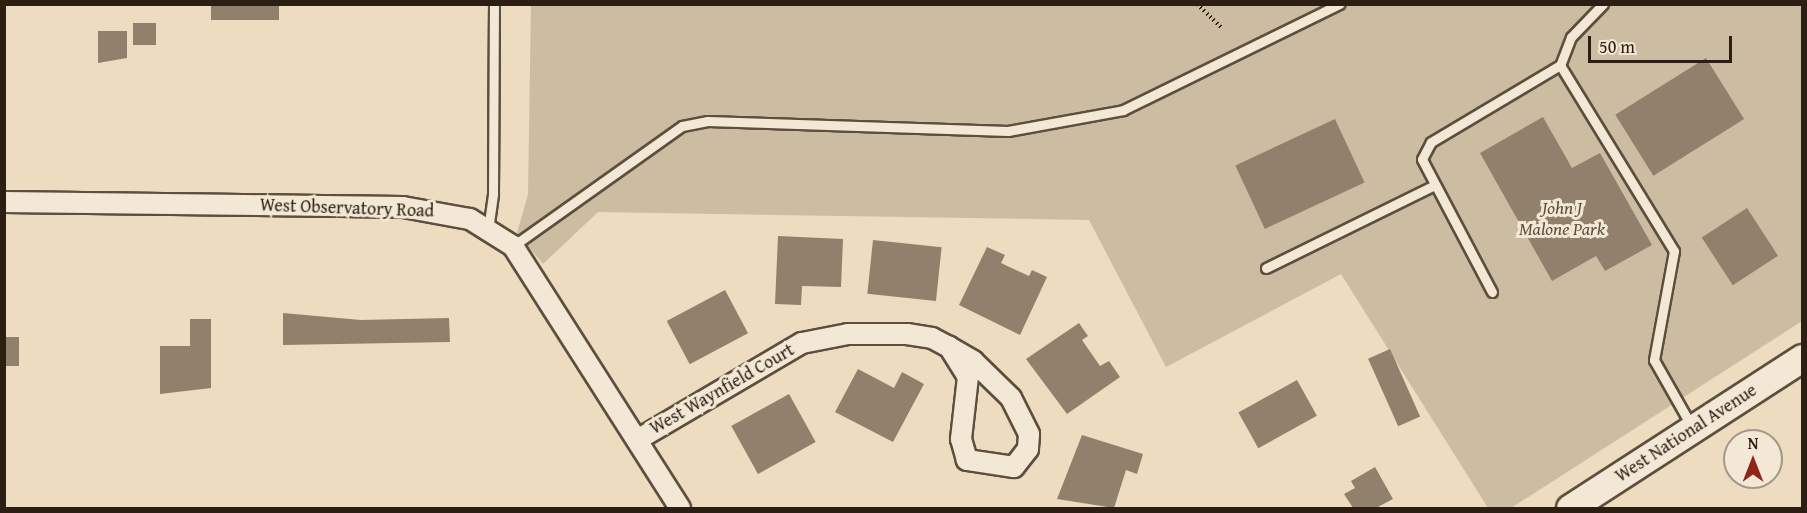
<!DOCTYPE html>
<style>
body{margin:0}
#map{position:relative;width:1807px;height:513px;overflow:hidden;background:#eddcbf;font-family:"Gentium Book Plus",serif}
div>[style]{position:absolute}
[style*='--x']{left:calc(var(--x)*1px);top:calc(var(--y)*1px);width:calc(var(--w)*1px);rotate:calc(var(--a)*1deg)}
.green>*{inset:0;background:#ccbca2}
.building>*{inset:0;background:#91816c;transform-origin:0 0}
.path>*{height:4px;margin-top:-2px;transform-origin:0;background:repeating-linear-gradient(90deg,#2d1e13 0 1.5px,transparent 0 4.5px)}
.roads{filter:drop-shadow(2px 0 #5d4e3e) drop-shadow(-2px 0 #5d4e3e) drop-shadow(0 2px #5d4e3e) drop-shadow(0 -2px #5d4e3e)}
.service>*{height:9px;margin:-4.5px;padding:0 4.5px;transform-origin:4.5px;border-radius:4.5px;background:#f3e8d5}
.minor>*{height:20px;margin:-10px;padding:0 10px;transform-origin:10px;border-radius:10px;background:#f3e8d5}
.secondary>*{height:27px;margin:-13.5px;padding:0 13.5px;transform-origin:13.5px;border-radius:13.5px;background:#f3e8d5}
span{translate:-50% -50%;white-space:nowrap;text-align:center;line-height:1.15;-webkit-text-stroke:6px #f3e8d5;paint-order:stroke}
.street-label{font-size:18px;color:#2d1e13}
.park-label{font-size:18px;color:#5d4d3e;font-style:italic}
.frame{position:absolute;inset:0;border:6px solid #2d1e13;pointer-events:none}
.north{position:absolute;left:1723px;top:429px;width:60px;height:60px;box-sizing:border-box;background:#f3e8d5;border:2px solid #a49787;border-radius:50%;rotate:0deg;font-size:16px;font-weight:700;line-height:24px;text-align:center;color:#2d1e13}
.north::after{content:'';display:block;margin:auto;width:21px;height:27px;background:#8f2418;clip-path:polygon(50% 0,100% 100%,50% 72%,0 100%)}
.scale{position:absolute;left:1588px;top:36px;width:144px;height:27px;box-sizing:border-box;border:3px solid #2d1e13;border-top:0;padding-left:8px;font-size:18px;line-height:21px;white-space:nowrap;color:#2d1e13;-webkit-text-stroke:4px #f3e8d5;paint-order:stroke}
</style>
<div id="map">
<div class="green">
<div style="clip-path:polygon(531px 5px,1802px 5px,1802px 321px,1511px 508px,1488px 508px,1341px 274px,1166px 367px,1089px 220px,598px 212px,543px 264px,517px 233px,528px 194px)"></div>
</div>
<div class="building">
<div style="left:211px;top:4px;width:68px;height:16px"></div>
<div style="left:133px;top:23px;width:23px;height:22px"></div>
<div style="clip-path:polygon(98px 31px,127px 31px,127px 58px,98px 63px)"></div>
<div style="left:1706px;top:58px;width:72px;height:107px;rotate:58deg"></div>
<div style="clip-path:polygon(1543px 117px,1572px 168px,1600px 153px,1652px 245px,1605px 271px,1596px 256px,1552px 281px,1480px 153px)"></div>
<div style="left:1335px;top:119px;width:70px;height:110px;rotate:65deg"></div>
<div style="left:1747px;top:208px;width:57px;height:54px;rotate:57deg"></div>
<div style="clip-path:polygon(778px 236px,843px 239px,841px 287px,802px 286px,801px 305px,775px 304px)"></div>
<div style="left:873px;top:240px;width:69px;height:54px;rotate:6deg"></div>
<div style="clip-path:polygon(987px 247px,1005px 255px,1001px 263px,1029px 276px,1032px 270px,1047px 277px,1020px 335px,959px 305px)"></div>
<div style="left:725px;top:290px;width:49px;height:66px;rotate:62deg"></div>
<div style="clip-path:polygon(283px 313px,361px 320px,449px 318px,450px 342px,283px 345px)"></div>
<div style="clip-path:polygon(190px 319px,211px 319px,211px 388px,160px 394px,160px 346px,190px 346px)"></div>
<div style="clip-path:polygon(1079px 323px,1088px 336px,1082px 340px,1100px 366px,1109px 361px,1120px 377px,1067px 414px,1026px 359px)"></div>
<div style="left:4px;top:337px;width:15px;height:29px"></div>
<div style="left:1390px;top:349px;width:74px;height:24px;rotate:66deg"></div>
<div style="clip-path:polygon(858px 369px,894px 388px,902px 372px,924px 384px,893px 442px,835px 412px)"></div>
<div style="left:1297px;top:380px;width:41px;height:67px;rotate:61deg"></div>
<div style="left:789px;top:394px;width:55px;height:66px;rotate:61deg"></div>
<div style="clip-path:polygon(1082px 435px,1143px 454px,1137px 474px,1126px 470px,1114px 508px,1057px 499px)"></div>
<div style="clip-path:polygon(1375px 467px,1393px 499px,1376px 508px,1353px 508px,1344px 494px,1355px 488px,1351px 481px)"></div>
</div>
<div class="path">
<div style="--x:1197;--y:4;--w:35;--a:44"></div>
</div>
<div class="roads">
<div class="service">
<div style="--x:1603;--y:4;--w:46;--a:134.1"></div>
<div style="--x:1571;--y:37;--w:30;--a:111"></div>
<div style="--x:1560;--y:65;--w:218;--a:58.5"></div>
<div style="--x:1674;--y:251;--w:111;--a:100.4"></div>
<div style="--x:1654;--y:360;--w:77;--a:60.4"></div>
<div style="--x:488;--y:230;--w:37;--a:-82"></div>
<div style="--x:493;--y:193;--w:189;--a:-89.7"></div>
<div style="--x:513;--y:246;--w:207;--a:-35.4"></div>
<div style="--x:682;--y:126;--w:26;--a:-11"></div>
<div style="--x:708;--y:121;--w:300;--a:1.9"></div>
<div style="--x:1008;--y:131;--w:117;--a:-10.3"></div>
<div style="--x:1123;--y:110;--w:241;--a:-26.1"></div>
<div style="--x:1266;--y:268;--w:188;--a:-26.2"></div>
<div style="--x:1492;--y:292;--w:150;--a:-117.8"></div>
<div style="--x:1422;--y:159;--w:19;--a:-62"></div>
<div style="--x:1431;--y:142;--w:150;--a:-30.8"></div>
</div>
<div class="minor">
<div style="--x:4;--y:202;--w:399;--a:0.7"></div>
<div style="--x:403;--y:207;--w:68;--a:10.2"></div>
<div style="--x:470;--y:219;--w:51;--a:32.1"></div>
<div style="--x:513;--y:246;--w:311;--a:57.5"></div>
<div style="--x:637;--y:440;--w:191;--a:-30.5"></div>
<div style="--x:802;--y:343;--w:47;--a:-11.1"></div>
<div style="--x:848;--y:334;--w:59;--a:0"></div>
<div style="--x:907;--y:334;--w:25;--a:9"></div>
<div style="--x:932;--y:338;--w:19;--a:28"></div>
<div style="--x:949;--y:347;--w:28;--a:30"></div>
<div style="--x:973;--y:361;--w:53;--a:44.2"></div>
<div style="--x:1011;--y:398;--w:40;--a:63.4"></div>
<div style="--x:1029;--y:434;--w:15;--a:94"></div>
<div style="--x:1028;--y:449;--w:23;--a:128"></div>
<div style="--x:1014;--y:467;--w:48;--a:-171.5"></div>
<div style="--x:967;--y:460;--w:22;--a:-106"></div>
<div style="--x:961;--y:439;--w:62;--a:-83.6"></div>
<div style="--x:968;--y:377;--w:36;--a:-122"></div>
</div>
<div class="secondary">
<div style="--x:1570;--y:508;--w:276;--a:-32.9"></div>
</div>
</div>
<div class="street-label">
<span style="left:347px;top:208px;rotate:2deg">West Observatory Road</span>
<span style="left:722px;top:389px;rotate:-30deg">West Waynfield Court</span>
<span style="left:1686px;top:433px;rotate:-33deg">West National Avenue</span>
</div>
<div class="park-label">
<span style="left:1562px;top:219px">John J<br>Malone Park</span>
</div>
<div class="frame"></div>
<div class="north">N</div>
<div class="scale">50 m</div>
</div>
